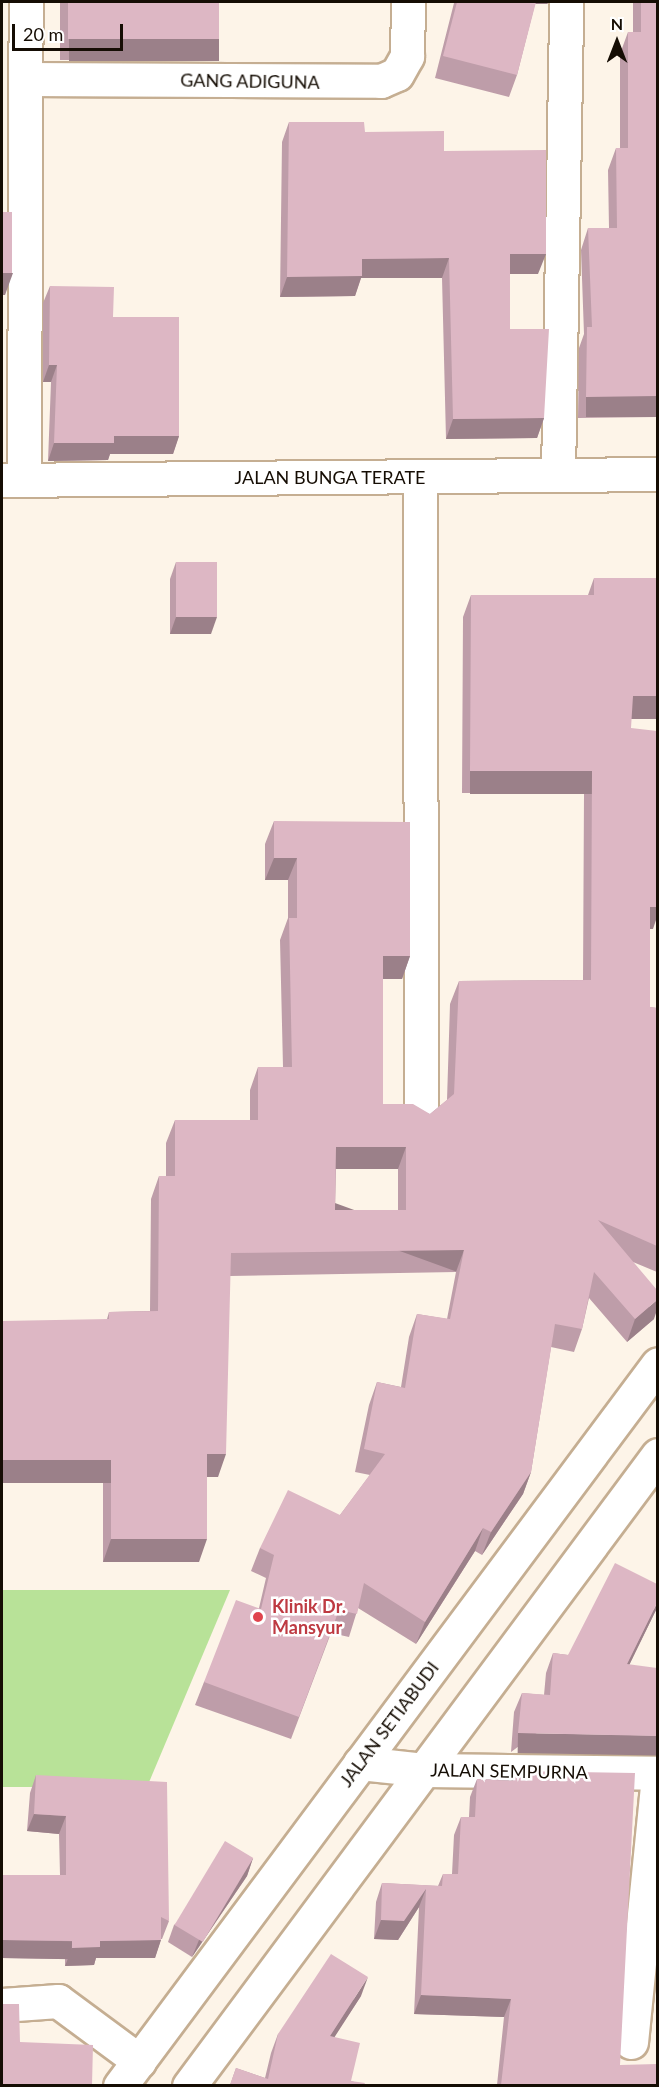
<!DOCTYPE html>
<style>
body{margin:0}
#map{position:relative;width:659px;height:2087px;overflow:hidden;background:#fdf4e8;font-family:Lato,sans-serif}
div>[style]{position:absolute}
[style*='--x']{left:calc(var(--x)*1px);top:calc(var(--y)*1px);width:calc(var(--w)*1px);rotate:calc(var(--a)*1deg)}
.green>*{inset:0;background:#b8e298}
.roads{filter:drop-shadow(2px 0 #c5ae92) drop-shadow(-2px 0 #c5ae92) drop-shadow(0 2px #c5ae92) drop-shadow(0 -2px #c5ae92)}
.street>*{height:33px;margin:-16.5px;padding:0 16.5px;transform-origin:16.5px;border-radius:16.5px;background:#fff}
.secondary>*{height:33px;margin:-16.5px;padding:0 16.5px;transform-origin:16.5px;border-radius:16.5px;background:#fff}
.primary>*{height:33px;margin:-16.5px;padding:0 16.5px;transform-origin:16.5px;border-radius:16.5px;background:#fff}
.wall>*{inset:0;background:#be9da9;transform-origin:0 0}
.shaded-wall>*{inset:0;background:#9b8089;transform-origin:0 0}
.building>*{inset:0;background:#ddb7c4;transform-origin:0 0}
.dots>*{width:16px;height:16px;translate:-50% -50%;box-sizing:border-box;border:3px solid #fff;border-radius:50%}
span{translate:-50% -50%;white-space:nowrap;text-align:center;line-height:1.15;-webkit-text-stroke:5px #fff;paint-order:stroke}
.street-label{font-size:18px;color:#150d04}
.health-label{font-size:18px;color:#be3a42;font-weight:700}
.left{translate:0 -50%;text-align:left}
.frame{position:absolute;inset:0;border:3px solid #150d04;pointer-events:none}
.north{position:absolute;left:587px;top:12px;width:60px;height:60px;-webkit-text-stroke:4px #fff;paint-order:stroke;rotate:0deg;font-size:16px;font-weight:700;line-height:24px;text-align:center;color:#150d04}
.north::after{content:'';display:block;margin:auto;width:21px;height:27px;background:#150d04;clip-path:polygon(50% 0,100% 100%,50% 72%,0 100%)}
.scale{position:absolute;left:12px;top:24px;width:111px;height:27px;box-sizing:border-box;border:3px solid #150d04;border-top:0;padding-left:8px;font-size:18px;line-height:21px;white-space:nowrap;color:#150d04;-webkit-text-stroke:4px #fff;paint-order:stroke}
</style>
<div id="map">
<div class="green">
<div style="clip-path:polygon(2px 1590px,230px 1590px,147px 1787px,2px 1787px)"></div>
</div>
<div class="roads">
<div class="street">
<div style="--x:26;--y:79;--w:355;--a:0.3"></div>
<div style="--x:381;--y:81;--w:17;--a:-24"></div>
<div style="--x:397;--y:74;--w:21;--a:-61"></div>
<div style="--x:407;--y:56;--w:54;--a:-88.9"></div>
<div style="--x:558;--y:475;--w:473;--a:-89"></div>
<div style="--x:420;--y:476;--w:642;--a:89.91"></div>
<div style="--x:24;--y:479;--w:477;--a:-89.8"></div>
<div style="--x:360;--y:1763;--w:64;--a:6.2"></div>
<div style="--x:424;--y:1770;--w:234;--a:0.7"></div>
<div style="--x:2;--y:2005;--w:56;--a:-4.1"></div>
<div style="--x:58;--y:2001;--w:101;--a:36.5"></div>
<div style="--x:631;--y:2042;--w:266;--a:-84.2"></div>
</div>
<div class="secondary">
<div style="--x:2;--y:480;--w:656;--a:-0.52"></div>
</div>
<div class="primary">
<div style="--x:120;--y:2086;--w:900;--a:-53.31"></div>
<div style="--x:189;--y:2086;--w:786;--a:-53.38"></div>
</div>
</div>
<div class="wall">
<div style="left:60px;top:2px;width:159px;height:58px"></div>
<div style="clip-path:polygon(442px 2px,549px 2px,547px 4px,535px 4px,517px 75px,509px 97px,435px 78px,454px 3px,442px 3px)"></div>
<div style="clip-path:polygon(633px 2px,657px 2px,657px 417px,578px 418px,579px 348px,584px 334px,581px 250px,588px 228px,609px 228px,608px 170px,616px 148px,620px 148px,620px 54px,628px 32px,633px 32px)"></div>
<div style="clip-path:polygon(289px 122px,365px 132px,444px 151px,538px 274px,510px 274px,510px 329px,544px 418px,537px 438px,446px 439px,442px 278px,361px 278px,355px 296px,280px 297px,282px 142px)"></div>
<div style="clip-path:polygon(50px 286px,113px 317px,179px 436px,173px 454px,110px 454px,108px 460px,48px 461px,51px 382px,43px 382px,43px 303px)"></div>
<div style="clip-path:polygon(176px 562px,211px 634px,170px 634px,170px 579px)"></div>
<div style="clip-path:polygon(evenodd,594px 578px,657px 719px,631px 719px,631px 728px,653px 929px,650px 929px,650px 1007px,657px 1008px,657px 1272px,633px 1262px,654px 1319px,627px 1342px,589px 1298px,582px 1329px,574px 1352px,551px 1347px,531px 1472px,523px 1494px,482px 1555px,475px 1551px,416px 1644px,358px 1608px,349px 1637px,331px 1633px,291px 1739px,195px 1705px,204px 1682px,259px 1608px,266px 1578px,251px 1571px,260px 1548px,340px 1515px,370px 1475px,355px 1472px,369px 1405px,377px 1382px,401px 1387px,409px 1337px,417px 1314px,447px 1319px,456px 1272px,230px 1276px,218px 1477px,207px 1477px,199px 1562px,103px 1562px,103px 1483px,2px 1483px,107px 1319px,109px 1312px,150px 1311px,151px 1199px,159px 1176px,166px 1176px,166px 1143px,175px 1120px,250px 1120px,250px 1090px,258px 1067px,283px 1067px,280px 940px,288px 918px,288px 880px,265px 880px,265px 844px,274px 821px,410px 956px,402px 979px,383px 979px,383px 1104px,430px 1114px,447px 1100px,450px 1004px,459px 981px,583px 980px,584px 793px,462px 793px,463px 617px,471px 595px,588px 595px,594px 578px,336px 1169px,398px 1169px,398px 1210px,335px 1210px,336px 1169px)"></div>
<div style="clip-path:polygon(657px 1608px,629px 1665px,511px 1752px,514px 1712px,522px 1693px,544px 1695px,546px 1673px,553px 1653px,568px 1655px)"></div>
<div style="clip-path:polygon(514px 1771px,620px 2065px,657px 2085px,497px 2085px,504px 2017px,414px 2014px,419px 1907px,398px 1940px,374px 1939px,376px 1902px,382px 1883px,438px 1886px,443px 1874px,452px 1874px,454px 1835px,461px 1817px,469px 1817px,470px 1797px,477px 1779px,511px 1780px)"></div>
<div style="clip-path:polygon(36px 1775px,169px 1921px,162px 1939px,161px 1939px,155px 1958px,96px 1958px,94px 1965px,65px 1966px,65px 1959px,2px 1958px,2px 1875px,60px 1875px,59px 1834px,27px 1831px,30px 1793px)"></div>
<div style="clip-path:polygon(253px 1858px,247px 1876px,192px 1957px,168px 1942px,174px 1925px)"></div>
<div style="clip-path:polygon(361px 1996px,334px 2037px,351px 2081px,364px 2085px,230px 2085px,236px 2068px,265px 2078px,271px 2053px,278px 2034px)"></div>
</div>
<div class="shaded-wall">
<div style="left:442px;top:2px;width:12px;height:1px"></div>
<div style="clip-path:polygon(534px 2px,549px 2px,547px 4px,533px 4px)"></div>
<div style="left:69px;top:39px;width:150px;height:22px"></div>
<div style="clip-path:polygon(510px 254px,546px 254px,538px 274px,503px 274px)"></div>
<div style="clip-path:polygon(449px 258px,442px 278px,361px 278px,355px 296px,280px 297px,287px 277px,362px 259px)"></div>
<div style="clip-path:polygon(2px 273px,13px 273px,5px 295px,2px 295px)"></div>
<div style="clip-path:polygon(49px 365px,57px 365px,51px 382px,43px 382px)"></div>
<div style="left:657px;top:396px;width:21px;height:71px;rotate:90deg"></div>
<div style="clip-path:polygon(544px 418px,537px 438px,446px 439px,453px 419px)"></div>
<div style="clip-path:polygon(114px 436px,179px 436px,173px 454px,110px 454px,108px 460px,48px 461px,54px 443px)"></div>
<div style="clip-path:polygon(176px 617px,217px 617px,211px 634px,170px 634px)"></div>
<div style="clip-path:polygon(633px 696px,657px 696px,657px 719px,625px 719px)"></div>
<div style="left:470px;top:771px;width:122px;height:23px"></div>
<div style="clip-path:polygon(274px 858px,297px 858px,288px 880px,265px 880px)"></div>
<div style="clip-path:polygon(650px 907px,657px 907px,657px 917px,653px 929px,641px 929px)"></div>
<div style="clip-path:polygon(383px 956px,410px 956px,402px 979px,375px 979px)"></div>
<div style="clip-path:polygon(336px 1147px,406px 1147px,398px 1169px,328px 1169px)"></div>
<div style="left:464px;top:1250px;width:23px;height:233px;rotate:110deg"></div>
<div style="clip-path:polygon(657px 1300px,657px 1310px,654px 1319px,627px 1342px,635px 1319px)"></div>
<div style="clip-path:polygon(207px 1454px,226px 1454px,218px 1477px,199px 1477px)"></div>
<div style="left:2px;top:1460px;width:109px;height:23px"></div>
<div style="clip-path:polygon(531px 1472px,523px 1494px,482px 1555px,491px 1532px)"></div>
<div style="clip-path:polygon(483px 1528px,475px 1551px,416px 1644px,425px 1622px)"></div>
<div style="clip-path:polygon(111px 1539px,207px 1539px,199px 1562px,103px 1562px)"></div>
<div style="clip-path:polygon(657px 1603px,657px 1608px,620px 1684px,627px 1664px)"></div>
<div style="left:518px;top:1733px;width:139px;height:20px;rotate:1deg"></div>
<div style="clip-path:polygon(34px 1814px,66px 1816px,59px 1834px,27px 1831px)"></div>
<div style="clip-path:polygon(253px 1858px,247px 1876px,192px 1957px,199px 1940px)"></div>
<div style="clip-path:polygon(426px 1889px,419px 1907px,398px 1940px,374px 1939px,381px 1920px)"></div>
<div style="left:2px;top:1940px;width:70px;height:18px;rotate:1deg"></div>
<div style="clip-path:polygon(161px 1940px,155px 1958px,96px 1958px,94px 1965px,65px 1966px,72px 1948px,100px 1941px)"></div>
<div style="clip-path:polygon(368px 1977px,361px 1996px,323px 2055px,330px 2036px)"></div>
<div style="clip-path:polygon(421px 1995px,511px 1999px,504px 2017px,414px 2014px)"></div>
</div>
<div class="building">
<div style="left:68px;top:2px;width:151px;height:37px"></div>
<div style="clip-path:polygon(457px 2px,536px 2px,517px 75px,443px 56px)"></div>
<div style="clip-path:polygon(641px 2px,657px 2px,657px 396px,586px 397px,587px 327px,592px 327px,588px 228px,617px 228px,616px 148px,628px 148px,628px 32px,641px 32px)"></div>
<div style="clip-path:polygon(289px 122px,364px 122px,365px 132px,444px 131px,444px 151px,546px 150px,546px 254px,510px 254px,510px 329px,549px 329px,544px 418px,453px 419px,449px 258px,362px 259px,362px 276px,287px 277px)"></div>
<div style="left:2px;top:212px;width:10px;height:61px"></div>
<div style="clip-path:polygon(50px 286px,114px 287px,113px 317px,179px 317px,179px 436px,114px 436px,114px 443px,54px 443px,57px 365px,49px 365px)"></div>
<div style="left:176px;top:562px;width:41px;height:55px"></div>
<div style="clip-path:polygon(evenodd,594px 578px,657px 578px,657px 696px,633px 696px,631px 728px,657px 731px,657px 907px,650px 907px,650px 1007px,657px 1008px,657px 1246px,598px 1220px,657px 1290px,657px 1300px,635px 1319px,594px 1272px,582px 1329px,555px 1324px,531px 1472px,491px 1532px,483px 1528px,425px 1622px,364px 1583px,357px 1614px,339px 1610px,299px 1717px,204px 1682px,236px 1600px,261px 1609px,274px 1555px,260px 1548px,288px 1490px,340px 1515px,385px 1454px,364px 1449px,377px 1382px,405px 1388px,417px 1314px,450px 1319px,464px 1250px,231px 1253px,226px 1454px,207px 1454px,207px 1539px,111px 1539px,111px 1460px,2px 1460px,2px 1321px,109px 1319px,109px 1312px,158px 1311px,159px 1176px,175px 1176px,175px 1120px,258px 1120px,258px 1067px,292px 1067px,289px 918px,297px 918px,297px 858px,274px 858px,274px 821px,410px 822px,410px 956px,383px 956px,383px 1104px,413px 1104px,430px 1114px,454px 1094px,459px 981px,591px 980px,592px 771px,470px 771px,471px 595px,594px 595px,594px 578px,336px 1147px,406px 1147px,406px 1210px,335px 1210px,336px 1147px)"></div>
<div style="clip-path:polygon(615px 1563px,657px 1584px,657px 1603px,627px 1664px,657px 1668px,657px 1736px,518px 1733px,522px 1693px,550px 1695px,553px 1653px,568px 1655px)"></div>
<div style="clip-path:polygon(514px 1771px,635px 1773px,620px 2065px,657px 2064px,657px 2085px,501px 2085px,511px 1999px,421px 1995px,426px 1889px,404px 1921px,381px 1920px,382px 1883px,442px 1886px,443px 1874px,458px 1874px,461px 1817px,475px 1817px,477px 1779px,513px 1781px)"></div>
<div style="clip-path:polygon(36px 1775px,167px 1782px,169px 1921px,161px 1917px,161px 1940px,100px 1941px,100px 1947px,72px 1948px,72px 1941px,2px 1940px,2px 1875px,66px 1875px,66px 1816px,34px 1814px)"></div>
<div style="left:225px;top:1841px;width:33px;height:98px;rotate:31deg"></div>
<div style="clip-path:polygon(331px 1954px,368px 1977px,330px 2036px,360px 2043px,351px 2081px,365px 2083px,364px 2085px,230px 2085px,236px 2068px,268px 2079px,278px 2034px)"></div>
<div style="clip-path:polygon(2px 2004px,19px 2004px,20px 2042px,93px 2045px,92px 2085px,2px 2085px)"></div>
</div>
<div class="dots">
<div style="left:258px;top:1617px;background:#e0444e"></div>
</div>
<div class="street-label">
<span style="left:250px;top:81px;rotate:1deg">GANG ADIGUNA</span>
<span style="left:330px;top:477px">JALAN BUNGA TERATE</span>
<span style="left:389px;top:1724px;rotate:-53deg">JALAN SETIABUDI</span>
<span style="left:509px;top:1771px;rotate:1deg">JALAN SEMPURNA</span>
</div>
<div class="health-label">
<span class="left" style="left:272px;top:1617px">Klinik Dr.<br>Mansyur</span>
</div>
<div class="frame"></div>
<div class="north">N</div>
<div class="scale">20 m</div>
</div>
